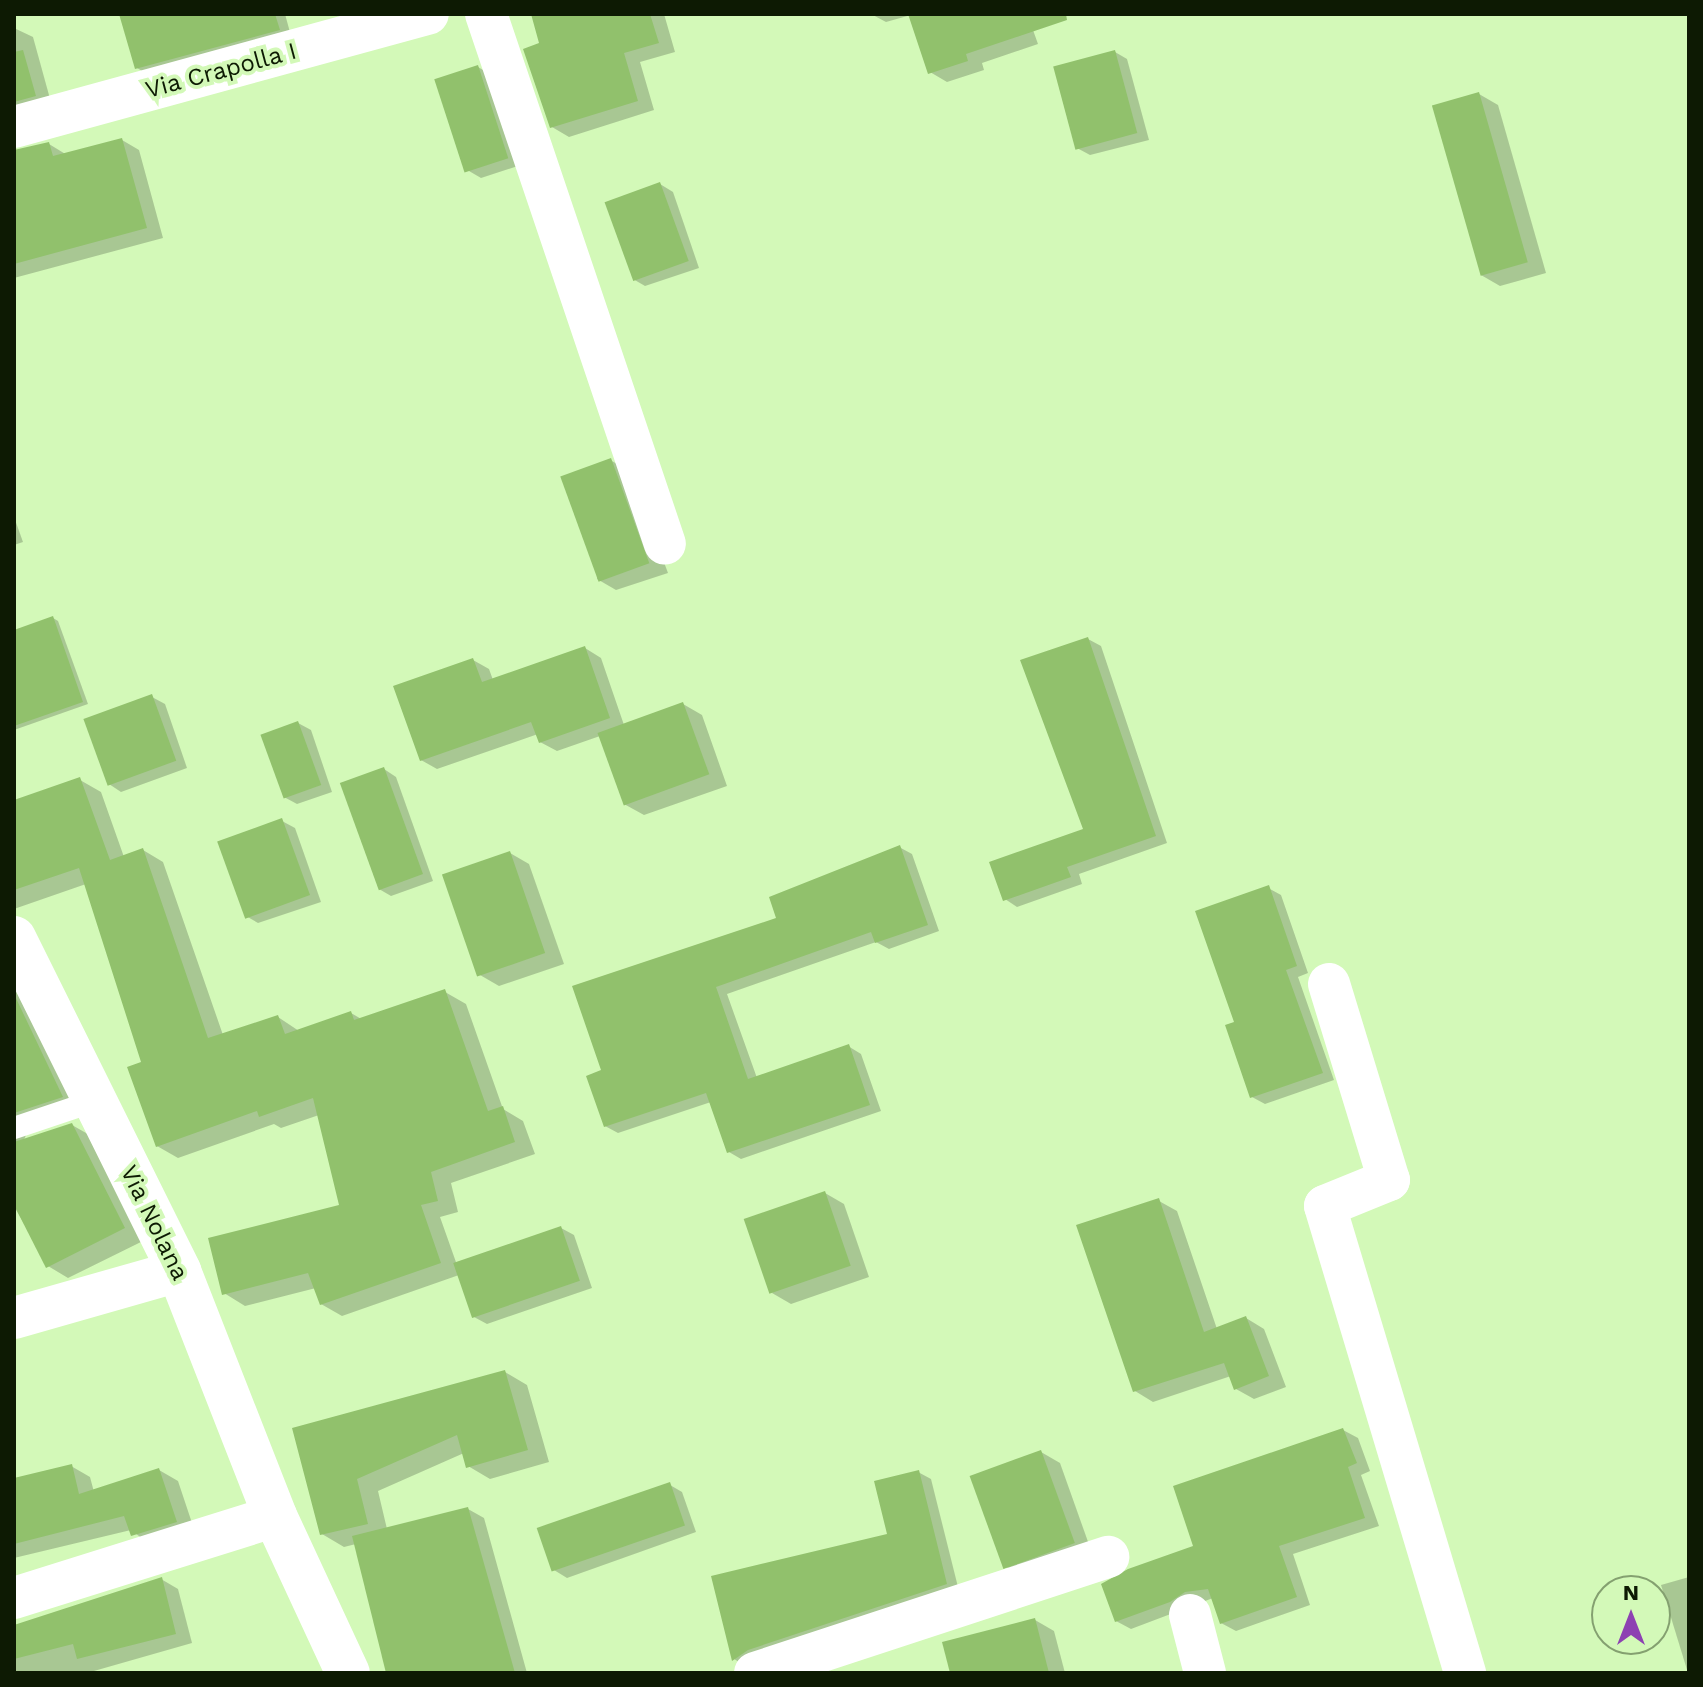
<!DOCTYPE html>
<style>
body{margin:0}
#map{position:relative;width:1703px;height:1687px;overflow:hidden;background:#d3f9b8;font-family:"Work Sans",sans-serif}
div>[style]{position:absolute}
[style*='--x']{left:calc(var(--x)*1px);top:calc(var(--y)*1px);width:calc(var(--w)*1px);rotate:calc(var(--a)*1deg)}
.shadow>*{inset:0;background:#0003}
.building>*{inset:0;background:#91c16c;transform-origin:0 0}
.service>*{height:22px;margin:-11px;padding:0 11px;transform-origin:11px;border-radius:11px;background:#fff}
.minor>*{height:42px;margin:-21px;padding:0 21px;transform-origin:21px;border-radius:21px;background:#fff}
.tertiary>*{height:44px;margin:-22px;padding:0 22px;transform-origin:22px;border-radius:22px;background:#fff}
span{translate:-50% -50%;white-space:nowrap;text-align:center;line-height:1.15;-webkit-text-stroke:8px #d3f9b8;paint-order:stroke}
.street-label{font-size:24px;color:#0d1a03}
.frame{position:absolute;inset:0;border:16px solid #0d1a03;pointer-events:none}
.north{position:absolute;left:1591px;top:1575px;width:80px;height:80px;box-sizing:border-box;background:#d3f9b8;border:2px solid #84a070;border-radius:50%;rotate:0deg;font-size:22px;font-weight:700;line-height:32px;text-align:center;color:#0d1a03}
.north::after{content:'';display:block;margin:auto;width:28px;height:36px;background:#8d41b2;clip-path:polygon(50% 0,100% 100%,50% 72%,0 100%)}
</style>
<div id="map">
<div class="shadow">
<div style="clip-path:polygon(122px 14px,285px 14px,291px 36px,149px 75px,137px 68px)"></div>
<div style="clip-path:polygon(537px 14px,664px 14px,675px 52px,640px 62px,654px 110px,569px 137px,552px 127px)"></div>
<div style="clip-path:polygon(871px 14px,1035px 14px,1028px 16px,1038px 44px,982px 63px,984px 70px,947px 82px,930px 72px,911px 15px,886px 22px)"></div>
<div style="clip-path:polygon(14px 28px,33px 37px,52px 106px,14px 120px)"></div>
<div style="clip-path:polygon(1115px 52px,1127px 59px,1149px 140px,1090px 155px,1077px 148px)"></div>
<div style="clip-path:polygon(478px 67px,490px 74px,521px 165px,481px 178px,469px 171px)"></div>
<div style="clip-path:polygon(1479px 94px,1498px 105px,1546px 273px,1500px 286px,1481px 275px)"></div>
<div style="clip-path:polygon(122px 140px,139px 150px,163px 238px,14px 278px,14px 151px,49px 144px,67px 155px)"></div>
<div style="clip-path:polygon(660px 184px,673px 192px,699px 268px,645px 286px,633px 279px)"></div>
<div style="clip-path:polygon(610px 460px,630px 471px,668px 573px,616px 590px,597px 579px)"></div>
<div style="clip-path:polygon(14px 517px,23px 542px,14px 545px)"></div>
<div style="clip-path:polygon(53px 618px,58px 621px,88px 704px,14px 730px,14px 632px)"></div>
<div style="clip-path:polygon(1088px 639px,1101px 646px,1167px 843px,1079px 874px,1082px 884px,1017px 907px,1005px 899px,1085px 830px)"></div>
<div style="clip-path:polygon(585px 648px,601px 658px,624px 725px,683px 704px,702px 715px,727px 786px,644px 815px,624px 804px,600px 736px,557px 751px,540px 742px,538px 734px,437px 769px,421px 760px,473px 660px,489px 669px,493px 680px)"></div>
<div style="clip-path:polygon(152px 697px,165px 704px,187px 768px,121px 792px,109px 784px)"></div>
<div style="clip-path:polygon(298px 723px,311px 730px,332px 792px,297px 804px,284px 797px)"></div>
<div style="clip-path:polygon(384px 769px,396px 777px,433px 881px,391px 896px,379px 889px)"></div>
<div style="clip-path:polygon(80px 780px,101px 792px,124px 857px,143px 850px,163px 862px,223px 1035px,278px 1017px,299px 1031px,351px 1013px,363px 1020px,445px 992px,466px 1004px,503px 1109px,523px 1121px,535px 1154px,451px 1183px,458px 1212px,440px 1217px,457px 1265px,561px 1228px,574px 1235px,592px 1288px,487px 1324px,474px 1317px,459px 1275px,342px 1316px,321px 1304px,316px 1288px,245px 1306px,224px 1293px,342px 1206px,319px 1115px,281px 1128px,274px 1124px,178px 1158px,157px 1146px,143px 1063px,86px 884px,14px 909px,14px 802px)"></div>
<div style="clip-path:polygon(282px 821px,295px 828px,321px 902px,258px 923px,246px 916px)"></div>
<div style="clip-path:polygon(899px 847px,912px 854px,939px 931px,889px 949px,876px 942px,727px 994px,757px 1078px,848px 1046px,861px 1054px,881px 1111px,741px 1159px,729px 1152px,711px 1102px,618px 1133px,605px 1126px,604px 1072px,779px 919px)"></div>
<div style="clip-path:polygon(510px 853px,529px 864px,564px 964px,499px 986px,480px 975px)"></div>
<div style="clip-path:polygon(1268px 888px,1281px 895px,1308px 973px,1298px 977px,1334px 1080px,1265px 1104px,1252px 1097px,1237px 1023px)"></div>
<div style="clip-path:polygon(14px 967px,83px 1108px,30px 1126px,23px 1142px,72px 1125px,93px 1137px,145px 1240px,68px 1278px,48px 1266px,14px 1206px)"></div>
<div style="clip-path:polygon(825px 1193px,844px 1204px,869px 1277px,791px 1304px,772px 1293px)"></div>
<div style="clip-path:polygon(1159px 1201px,1177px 1211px,1217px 1329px,1246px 1318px,1264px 1329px,1286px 1387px,1254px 1399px,1236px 1389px,1231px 1376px,1153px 1402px,1135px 1391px)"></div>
<div style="clip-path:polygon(505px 1372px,527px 1385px,549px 1462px,490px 1479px,468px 1466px,464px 1453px,378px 1491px,387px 1529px,468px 1509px,484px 1518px,527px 1673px,390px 1673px,356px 1544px,344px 1547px,322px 1534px,294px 1429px)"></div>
<div style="clip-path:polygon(1343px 1430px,1358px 1438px,1370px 1471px,1361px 1475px,1379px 1526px,1293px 1554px,1310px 1605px,1236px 1631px,1221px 1623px,1213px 1598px,1131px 1629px,1116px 1621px,1195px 1548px)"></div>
<div style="clip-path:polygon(1041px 1452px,1060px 1463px,1092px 1553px,1023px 1576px,1003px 1565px)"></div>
<div style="clip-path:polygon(71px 1466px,90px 1477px,94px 1492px,159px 1470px,178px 1481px,195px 1532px,152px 1546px,131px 1530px,14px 1558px,14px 1480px)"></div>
<div style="clip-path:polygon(918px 1472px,931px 1479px,959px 1591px,746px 1666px,734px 1659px,890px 1535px)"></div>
<div style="clip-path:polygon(670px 1485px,682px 1492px,696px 1532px,567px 1578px,554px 1570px)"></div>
<div style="clip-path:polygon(1689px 1577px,1689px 1673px,1688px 1673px,1661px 1585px)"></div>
<div style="clip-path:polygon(161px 1579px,178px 1589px,192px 1643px,87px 1673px,14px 1673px,14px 1627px)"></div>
<div style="clip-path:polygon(1035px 1620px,1054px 1631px,1065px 1673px,952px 1673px)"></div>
</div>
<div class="building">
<div style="clip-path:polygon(119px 14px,275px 14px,280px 30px,135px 69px)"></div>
<div style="clip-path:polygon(531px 14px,650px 14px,659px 43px,624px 53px,638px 101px,550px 128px,523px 49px,539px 43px)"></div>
<div style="clip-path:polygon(908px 14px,1066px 14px,1067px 20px,966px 54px,968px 61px,928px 74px)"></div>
<div style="clip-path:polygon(23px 50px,36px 96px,14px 102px,14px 52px)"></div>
<div style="left:1115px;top:50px;width:86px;height:64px;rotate:75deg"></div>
<div style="left:478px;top:65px;width:98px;height:46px;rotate:72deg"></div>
<div style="left:1479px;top:92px;width:177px;height:49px;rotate:74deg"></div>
<div style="clip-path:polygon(122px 138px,147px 228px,14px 264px,14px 150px,49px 142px,53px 156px)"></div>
<div style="left:660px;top:182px;width:84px;height:59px;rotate:70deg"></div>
<div style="left:611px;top:458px;width:112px;height:54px;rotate:70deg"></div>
<div style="clip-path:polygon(53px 616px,83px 702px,14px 726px,14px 630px)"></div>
<div style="clip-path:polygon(1088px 637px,1156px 836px,1067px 867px,1071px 877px,1003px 901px,989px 862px,1083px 829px,1020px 660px)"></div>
<div style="clip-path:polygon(585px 646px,610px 718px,539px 743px,531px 722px,420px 761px,393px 686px,473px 658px,482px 682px)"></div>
<div style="left:152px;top:694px;width:71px;height:73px;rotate:70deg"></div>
<div style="left:683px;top:702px;width:77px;height:91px;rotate:70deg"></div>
<div style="left:298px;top:721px;width:68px;height:40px;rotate:70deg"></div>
<div style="left:384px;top:767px;width:114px;height:47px;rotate:70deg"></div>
<div style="clip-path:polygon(80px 777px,110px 860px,143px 848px,208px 1038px,278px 1015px,285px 1034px,351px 1011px,354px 1020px,445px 989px,488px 1111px,503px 1106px,515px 1142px,431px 1172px,438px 1201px,421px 1205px,441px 1263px,320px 1305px,308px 1273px,222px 1295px,208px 1238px,339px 1205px,313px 1098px,259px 1117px,257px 1111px,156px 1147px,127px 1067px,141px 1062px,79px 868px,14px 890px,14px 800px)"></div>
<div style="left:282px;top:818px;width:82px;height:69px;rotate:70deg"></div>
<div style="clip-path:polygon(900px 845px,928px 925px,875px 943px,871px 932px,716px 987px,748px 1079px,849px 1044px,870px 1105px,727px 1153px,706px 1093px,604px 1127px,586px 1076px,601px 1070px,572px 986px,776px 918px,769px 897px)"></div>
<div style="left:510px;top:851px;width:108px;height:72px;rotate:71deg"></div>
<div style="clip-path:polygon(1269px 885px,1297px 966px,1286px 970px,1323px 1073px,1250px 1098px,1225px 1025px,1234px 1022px,1195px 911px)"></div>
<div style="clip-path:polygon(14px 994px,63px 1097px,14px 1113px)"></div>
<div style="clip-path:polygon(72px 1123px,125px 1228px,46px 1268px,14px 1205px,14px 1142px)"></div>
<div style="left:825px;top:1191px;width:79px;height:86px;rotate:71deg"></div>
<div style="clip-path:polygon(1159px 1198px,1204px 1332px,1246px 1316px,1269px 1376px,1234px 1390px,1224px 1363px,1133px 1392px,1076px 1225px)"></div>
<div style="left:561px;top:1226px;width:58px;height:114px;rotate:71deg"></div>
<div style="clip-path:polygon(505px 1370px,528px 1450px,466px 1468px,457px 1435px,357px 1479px,368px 1524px,320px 1535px,292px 1428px)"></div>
<div style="clip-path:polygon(1343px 1428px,1357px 1463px,1348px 1467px,1365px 1518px,1279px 1546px,1297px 1597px,1220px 1624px,1208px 1589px,1185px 1592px,1170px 1602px,1115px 1622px,1101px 1584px,1128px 1569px,1193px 1546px,1173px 1486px)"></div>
<div style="left:1041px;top:1450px;width:99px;height:76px;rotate:70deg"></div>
<div style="clip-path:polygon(72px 1464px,79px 1494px,159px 1468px,177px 1522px,131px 1536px,124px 1516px,14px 1544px,14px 1478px)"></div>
<div style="clip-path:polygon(919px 1470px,947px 1584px,748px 1650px,732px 1661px,711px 1576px,887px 1534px,874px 1481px)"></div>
<div style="left:670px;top:1482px;width:46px;height:141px;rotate:71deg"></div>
<div style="clip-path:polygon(468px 1507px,515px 1673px,386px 1673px,352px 1536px)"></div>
<div style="clip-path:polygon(162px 1577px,176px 1634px,77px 1659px,73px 1644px,14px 1659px,14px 1625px)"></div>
<div style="clip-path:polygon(1035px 1618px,1049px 1673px,950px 1673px,942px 1642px)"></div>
</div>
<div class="service">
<div style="--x:14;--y:1128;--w:84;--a:-18.6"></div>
</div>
<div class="minor">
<div style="--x:486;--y:14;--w:559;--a:71.34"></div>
<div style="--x:14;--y:127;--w:429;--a:-15.3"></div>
<div style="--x:1329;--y:984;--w:205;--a:73"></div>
<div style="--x:1389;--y:1180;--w:69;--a:157.9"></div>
<div style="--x:1325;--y:1206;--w:488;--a:73.3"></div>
<div style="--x:14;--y:1318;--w:172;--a:-15.9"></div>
<div style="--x:14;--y:1598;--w:274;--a:-17.4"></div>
<div style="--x:1190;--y:1615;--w:60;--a:75.5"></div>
<div style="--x:755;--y:1673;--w:372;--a:-18.2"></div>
</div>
<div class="tertiary">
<div style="--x:14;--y:938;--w:372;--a:63.6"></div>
<div style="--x:179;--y:1271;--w:263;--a:68.6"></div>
<div style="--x:275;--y:1516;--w:173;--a:65.1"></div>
</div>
<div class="street-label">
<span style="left:221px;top:71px;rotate:-15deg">Via Crapolla I</span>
<span style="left:154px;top:1223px;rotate:64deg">Via Nolana</span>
</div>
<div class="frame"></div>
<div class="north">N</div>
</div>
